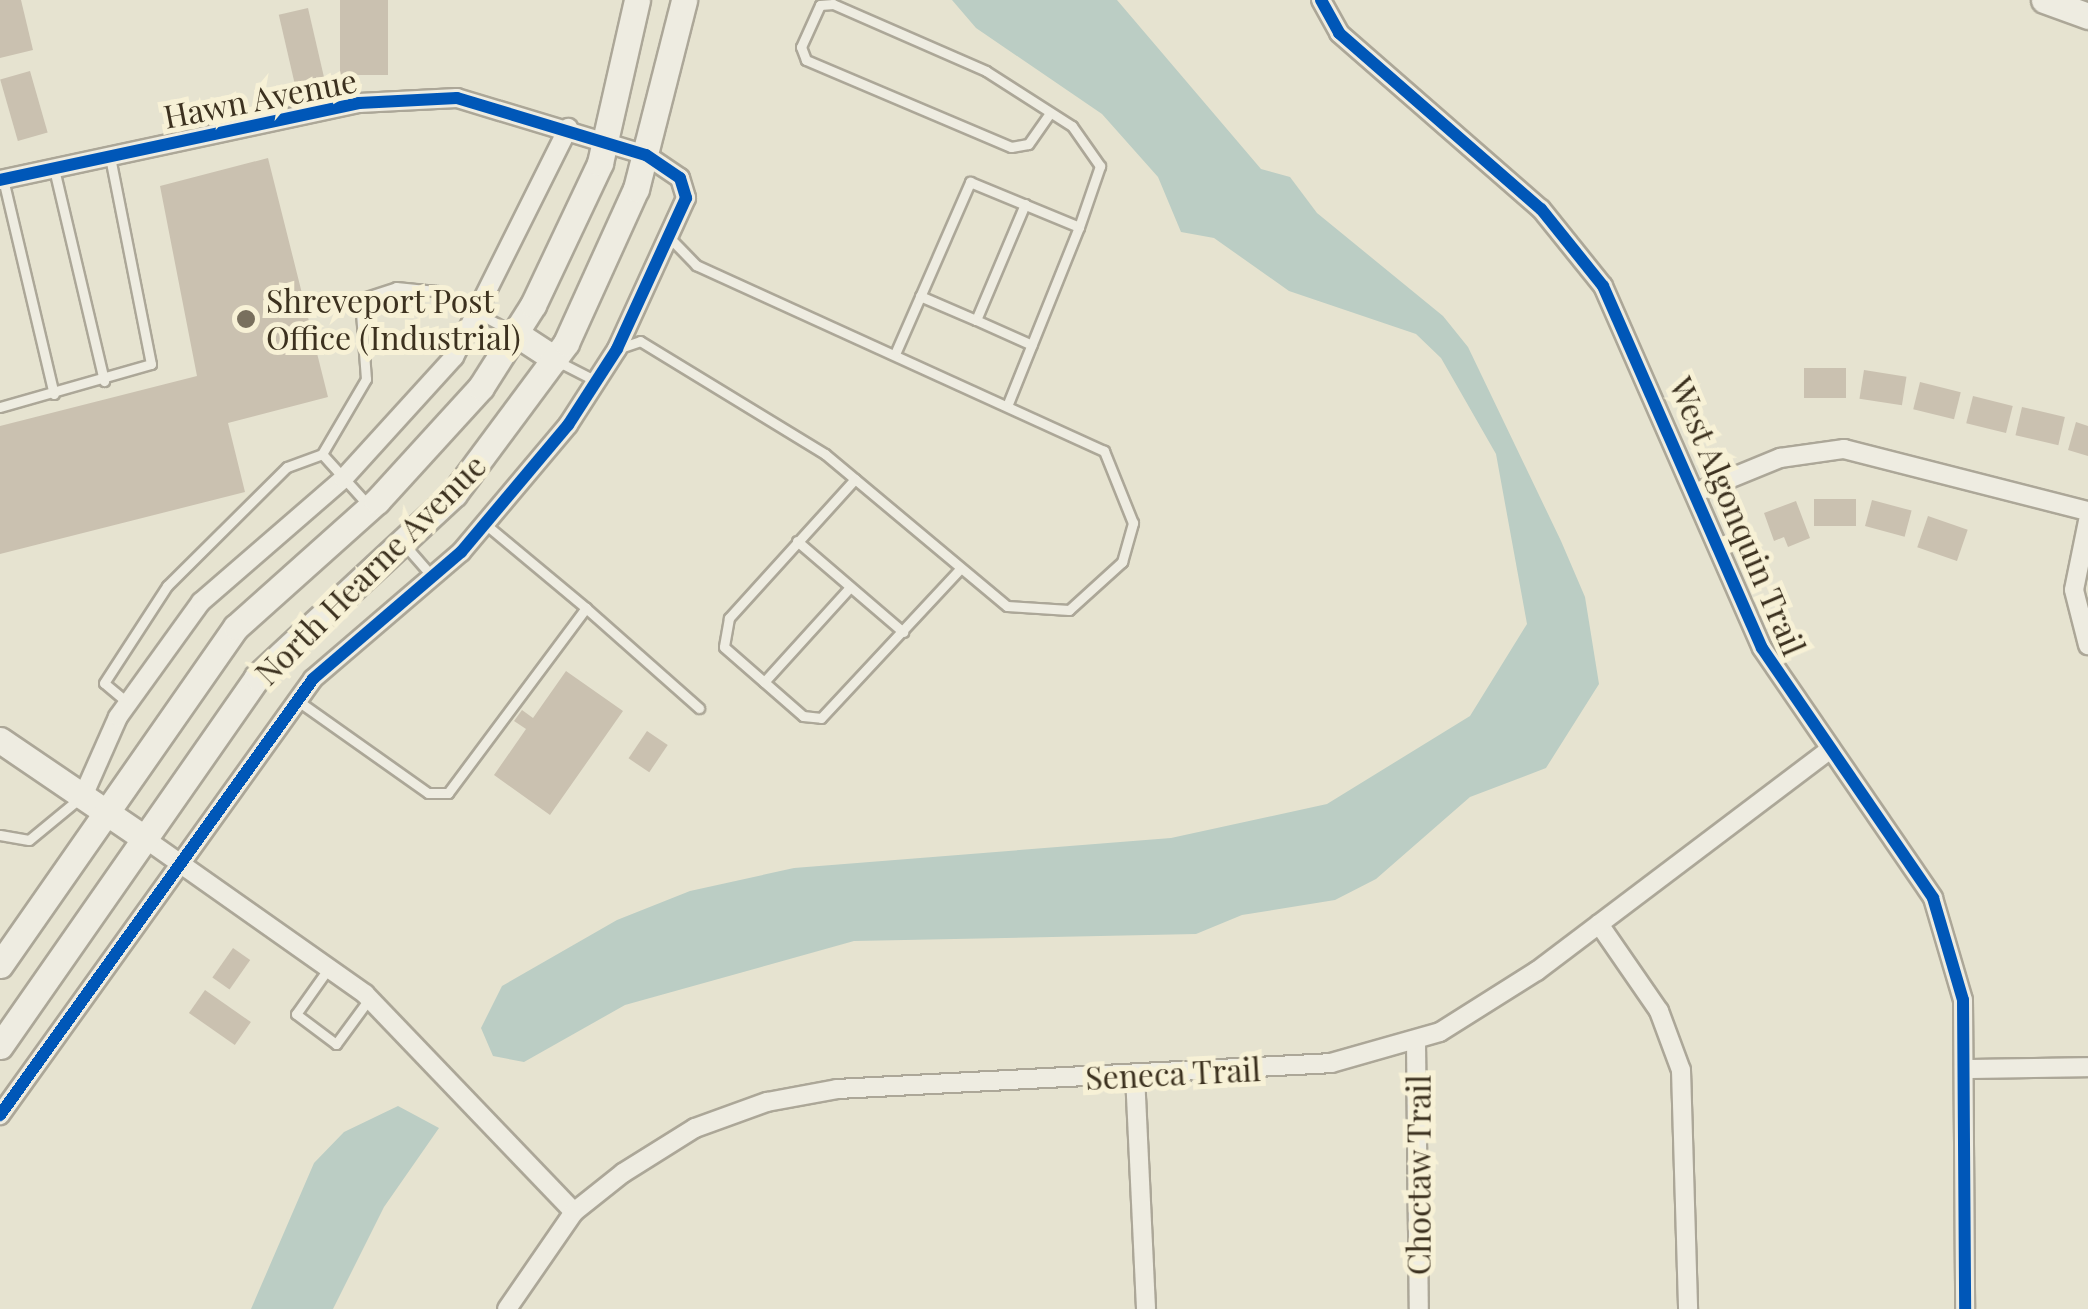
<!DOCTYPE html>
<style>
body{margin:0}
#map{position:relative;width:2088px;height:1309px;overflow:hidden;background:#e6e3d0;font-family:"Playfair Display",serif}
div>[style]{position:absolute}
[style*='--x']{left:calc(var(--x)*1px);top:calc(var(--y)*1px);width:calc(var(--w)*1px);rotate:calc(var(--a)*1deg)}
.water>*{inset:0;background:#bbcdc4}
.building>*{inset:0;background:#cac1b0;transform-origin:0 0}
.roads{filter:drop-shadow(2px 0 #aca798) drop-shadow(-2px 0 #aca798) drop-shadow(0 2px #aca798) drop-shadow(0 -2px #aca798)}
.lane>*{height:9px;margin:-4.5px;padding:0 4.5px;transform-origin:4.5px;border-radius:4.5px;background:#eeece1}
.street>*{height:18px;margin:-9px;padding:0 9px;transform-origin:9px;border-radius:9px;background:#eeece1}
.secondary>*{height:25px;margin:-12.5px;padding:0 12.5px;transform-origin:12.5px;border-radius:12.5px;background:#eeece1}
.cycleway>*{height:12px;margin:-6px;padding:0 6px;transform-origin:6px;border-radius:6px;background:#0057b8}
.dots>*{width:28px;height:28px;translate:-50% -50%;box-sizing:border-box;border:5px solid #f7f1d6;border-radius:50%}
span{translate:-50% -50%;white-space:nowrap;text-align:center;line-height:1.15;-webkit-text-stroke:10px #f7f1d6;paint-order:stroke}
.street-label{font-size:32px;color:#3c311f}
.poi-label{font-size:32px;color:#3c311f}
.left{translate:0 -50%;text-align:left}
</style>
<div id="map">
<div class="water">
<div style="clip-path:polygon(952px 0,1117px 0,1261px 169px,1290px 177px,1317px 213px,1443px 316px,1468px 347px,1561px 541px,1585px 597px,1599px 684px,1546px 768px,1470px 797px,1376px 879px,1335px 900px,1242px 915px,1196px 934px,854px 941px,625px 1005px,524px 1062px,493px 1056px,481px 1028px,502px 986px,617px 920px,690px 891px,794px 868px,1171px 838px,1327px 804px,1470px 716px,1527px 624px,1496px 454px,1441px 358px,1416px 334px,1289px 291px,1214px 238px,1181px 232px,1158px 177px,1102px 114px,976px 28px)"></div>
<div style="clip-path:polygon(398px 1106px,439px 1128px,384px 1207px,333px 1309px,251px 1309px,314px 1163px,344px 1132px)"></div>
</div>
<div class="building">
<div style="clip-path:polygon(0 0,21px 0,33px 50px,0 58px)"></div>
<div style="left:340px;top:0;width:48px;height:75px"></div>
<div style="left:308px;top:8px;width:76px;height:30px;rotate:77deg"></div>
<div style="left:30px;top:71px;width:64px;height:31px;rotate:74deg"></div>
<div style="clip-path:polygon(268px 158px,328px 397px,228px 423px,245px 492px,0 554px,0 426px,197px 376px,160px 186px)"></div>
<div style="left:1804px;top:368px;width:42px;height:30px"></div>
<div style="left:1864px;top:370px;width:43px;height:29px;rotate:9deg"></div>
<div style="left:1920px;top:382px;width:42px;height:28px;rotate:14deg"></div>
<div style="left:1973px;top:396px;width:41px;height:28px;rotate:14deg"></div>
<div style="left:2022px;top:407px;width:44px;height:29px;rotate:13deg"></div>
<div style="clip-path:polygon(2076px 422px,2088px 426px,2088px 456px,2068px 450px)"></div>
<div style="left:1814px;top:499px;width:42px;height:27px"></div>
<div style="left:1872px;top:500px;width:41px;height:27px;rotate:15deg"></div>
<div style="clip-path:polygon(1796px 501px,1810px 538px,1788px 547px,1784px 537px,1774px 541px,1764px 513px)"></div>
<div style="left:1928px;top:516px;width:42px;height:33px;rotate:19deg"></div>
<div style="clip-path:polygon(566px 671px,623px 711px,550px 815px,494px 775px,526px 729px,514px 721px,522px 710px,533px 718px)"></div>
<div style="left:647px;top:731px;width:25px;height:33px;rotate:34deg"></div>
<div style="left:233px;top:948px;width:21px;height:36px;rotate:35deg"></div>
<div style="left:205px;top:990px;width:56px;height:28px;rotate:35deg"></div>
</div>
<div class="roads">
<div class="lane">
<div style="--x:1050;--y:113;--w:38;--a:125"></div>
<div style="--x:1028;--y:144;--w:17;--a:170"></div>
<div style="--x:1011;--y:147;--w:223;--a:-157"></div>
<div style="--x:806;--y:60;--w:14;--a:-111"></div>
<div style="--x:801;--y:47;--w:46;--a:-65.7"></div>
<div style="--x:820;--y:5;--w:13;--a:-4"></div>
<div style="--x:833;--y:4;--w:167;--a:23.6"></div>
<div style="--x:986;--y:71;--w:102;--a:32.6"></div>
<div style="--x:1072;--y:126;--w:49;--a:55"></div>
<div style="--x:1100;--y:166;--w:65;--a:109"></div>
<div style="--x:54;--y:169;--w:218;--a:76.7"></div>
<div style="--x:3;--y:179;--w:221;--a:76.7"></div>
<div style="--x:920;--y:296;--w:61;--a:23.2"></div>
<div style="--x:976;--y:320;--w:126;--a:-67.1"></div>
<div style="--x:976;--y:320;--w:61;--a:24.1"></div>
<div style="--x:620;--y:348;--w:21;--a:-19"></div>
<div style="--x:640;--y:341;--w:217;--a:31.4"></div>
<div style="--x:825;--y:454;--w:237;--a:39.9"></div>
<div style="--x:1007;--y:606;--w:62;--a:3.7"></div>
<div style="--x:1069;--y:610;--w:72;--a:-42.2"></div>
<div style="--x:1122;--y:562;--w:41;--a:-74.2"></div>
<div style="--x:1133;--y:523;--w:78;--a:-111.9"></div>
<div style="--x:1104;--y:451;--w:448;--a:-155.5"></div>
<div style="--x:696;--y:265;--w:35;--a:-134"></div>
<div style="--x:895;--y:354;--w:188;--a:-66.4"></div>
<div style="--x:970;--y:182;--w:118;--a:22.4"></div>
<div style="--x:1079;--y:227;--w:191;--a:111.9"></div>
<div style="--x:557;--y:361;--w:44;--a:27.1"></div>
<div style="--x:0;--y:407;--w:157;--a:-15.9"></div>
<div style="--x:151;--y:364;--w:212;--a:-101.2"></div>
<div style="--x:855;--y:479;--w:188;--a:132.2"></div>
<div style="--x:729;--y:618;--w:29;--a:100"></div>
<div style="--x:724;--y:647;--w:105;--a:41.1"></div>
<div style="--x:803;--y:716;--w:18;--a:6"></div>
<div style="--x:821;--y:718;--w:201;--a:-47"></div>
<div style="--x:369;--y:506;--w:70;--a:-132.1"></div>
<div style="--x:322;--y:454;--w:87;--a:-59.6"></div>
<div style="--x:366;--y:379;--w:80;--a:-94.3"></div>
<div style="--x:360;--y:299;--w:38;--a:-18"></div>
<div style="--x:396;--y:287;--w:40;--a:5.7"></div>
<div style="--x:436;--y:291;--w:87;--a:28"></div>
<div style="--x:797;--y:541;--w:140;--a:40.6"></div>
<div style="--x:403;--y:543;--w:43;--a:48.8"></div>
<div style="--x:586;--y:608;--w:151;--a:41.5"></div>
<div style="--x:764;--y:682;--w:128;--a:-47.8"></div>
<div style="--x:298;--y:701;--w:159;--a:35.3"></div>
<div style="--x:428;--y:793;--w:20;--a:0"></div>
<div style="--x:448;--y:793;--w:231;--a:-53.3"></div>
<div style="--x:586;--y:608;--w:133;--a:-140.2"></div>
<div style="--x:128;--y:703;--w:31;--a:-140"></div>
<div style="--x:104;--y:683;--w:116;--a:-57"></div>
<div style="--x:167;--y:586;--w:169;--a:-44.8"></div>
<div style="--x:287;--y:467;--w:37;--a:-20"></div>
<div style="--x:0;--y:835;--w:29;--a:10"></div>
<div style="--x:29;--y:840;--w:66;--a:-39.5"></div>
<div style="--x:328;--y:969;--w:55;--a:125.4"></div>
<div style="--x:296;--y:1014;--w:50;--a:36.9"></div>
<div style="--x:336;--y:1044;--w:56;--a:-53.7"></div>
</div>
<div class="street">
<div style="--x:1321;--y:0;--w:38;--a:61"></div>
<div style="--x:1339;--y:33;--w:268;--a:41.1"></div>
<div style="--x:1541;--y:209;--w:99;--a:51.2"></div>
<div style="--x:1603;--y:286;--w:395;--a:66.3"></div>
<div style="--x:1762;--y:648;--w:303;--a:55.6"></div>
<div style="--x:1933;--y:898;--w:106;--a:73.6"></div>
<div style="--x:1963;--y:1000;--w:309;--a:89.6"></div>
<div style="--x:0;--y:180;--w:367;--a:-12.1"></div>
<div style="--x:359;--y:103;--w:98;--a:-2.9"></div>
<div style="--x:457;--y:98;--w:197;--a:16.8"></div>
<div style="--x:646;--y:155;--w:41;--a:34.1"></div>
<div style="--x:680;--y:178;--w:21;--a:73"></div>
<div style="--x:686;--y:198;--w:166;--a:114.6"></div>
<div style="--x:617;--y:349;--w:90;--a:122.8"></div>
<div style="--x:568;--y:425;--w:166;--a:130.1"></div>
<div style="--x:461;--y:552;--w:195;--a:139.4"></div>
<div style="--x:313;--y:679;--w:537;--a:125.67"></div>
<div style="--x:1697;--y:492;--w:90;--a:-22.3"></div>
<div style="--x:1780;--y:458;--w:65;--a:-8"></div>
<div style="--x:1844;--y:449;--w:252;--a:14.3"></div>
<div style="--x:2088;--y:521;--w:70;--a:101.5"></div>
<div style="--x:2074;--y:590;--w:57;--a:75.7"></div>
<div style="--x:83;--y:796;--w:86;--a:-66.1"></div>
<div style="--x:118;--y:717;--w:142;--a:-54.2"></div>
<div style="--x:201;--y:602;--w:188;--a:-40.9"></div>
<div style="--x:343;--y:479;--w:165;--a:-47.7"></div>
<div style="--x:454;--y:357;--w:256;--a:-63.5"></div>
<div style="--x:144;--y:838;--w:271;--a:35.2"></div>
<div style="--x:365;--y:994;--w:302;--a:46.2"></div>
<div style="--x:1599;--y:924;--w:106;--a:55.4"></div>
<div style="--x:1659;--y:1011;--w:63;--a:69.6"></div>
<div style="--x:1681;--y:1070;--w:239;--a:88.3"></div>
<div style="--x:1416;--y:1042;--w:267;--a:89.4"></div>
<div style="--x:1964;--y:1069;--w:124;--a:-0.9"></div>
<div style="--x:1135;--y:1075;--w:234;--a:87.3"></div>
<div style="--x:507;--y:1309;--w:118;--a:-55.4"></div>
<div style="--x:574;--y:1212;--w:63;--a:-38.5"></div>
<div style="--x:623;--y:1173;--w:85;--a:-32"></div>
<div style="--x:695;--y:1128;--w:77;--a:-19.9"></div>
<div style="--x:767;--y:1102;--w:71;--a:-10.5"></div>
<div style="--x:837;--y:1089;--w:495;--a:-3"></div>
<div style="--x:1331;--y:1063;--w:113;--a:-15.9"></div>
<div style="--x:1440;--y:1032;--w:115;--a:-32.2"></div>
<div style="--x:1537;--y:971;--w:363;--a:-37.1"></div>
</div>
<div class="secondary">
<div style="--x:2044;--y:0;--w:47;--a:20"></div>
<div style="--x:515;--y:333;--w:48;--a:33"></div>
<div style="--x:0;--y:740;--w:174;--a:34.2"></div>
<div style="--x:0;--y:965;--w:412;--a:-55.1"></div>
<div style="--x:236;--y:627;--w:189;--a:-41.8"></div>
<div style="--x:377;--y:501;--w:154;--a:-47.6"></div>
<div style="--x:481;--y:387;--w:97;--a:-57.6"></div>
<div style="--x:533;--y:305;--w:157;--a:-64.7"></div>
<div style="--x:600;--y:163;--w:167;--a:-77.2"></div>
<div style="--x:0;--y:1046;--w:450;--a:-55.1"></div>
<div style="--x:257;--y:677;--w:269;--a:-42.9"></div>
<div style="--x:454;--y:494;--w:188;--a:-53.4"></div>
<div style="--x:566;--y:343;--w:169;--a:-65.6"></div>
<div style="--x:636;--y:189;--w:195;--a:-75.7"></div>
</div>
</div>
<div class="cycleway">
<div style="--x:1321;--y:0;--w:38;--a:61"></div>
<div style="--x:1339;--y:33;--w:268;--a:41.1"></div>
<div style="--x:1541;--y:209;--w:99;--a:51.2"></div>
<div style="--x:1603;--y:286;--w:395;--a:66.3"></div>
<div style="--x:1762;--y:648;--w:303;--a:55.6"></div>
<div style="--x:1933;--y:898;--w:106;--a:73.6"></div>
<div style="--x:1963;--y:1000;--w:309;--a:89.6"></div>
<div style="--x:0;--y:180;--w:367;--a:-12.1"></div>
<div style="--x:359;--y:103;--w:98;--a:-2.9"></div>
<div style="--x:457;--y:98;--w:197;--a:16.8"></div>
<div style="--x:646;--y:155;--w:41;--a:34.1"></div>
<div style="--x:680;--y:178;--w:21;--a:73"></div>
<div style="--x:686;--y:198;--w:166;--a:114.6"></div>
<div style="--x:617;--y:349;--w:90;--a:122.8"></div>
<div style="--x:568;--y:425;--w:166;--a:130.1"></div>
<div style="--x:461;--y:552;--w:195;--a:139.4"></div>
<div style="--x:313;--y:679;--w:537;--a:125.67"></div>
</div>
<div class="dots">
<div style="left:246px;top:319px;background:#786f5d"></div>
</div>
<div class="street-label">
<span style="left:260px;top:98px;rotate:-11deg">Hawn Avenue</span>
<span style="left:1738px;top:516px;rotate:67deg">West Algonquin Trail</span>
<span style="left:370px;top:569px;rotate:-45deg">North Hearne Avenue</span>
<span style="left:1173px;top:1073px;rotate:-3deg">Seneca Trail</span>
<span style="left:1418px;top:1175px;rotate:-90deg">Choctaw Trail</span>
</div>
<div class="poi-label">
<span class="left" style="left:266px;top:319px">Shreveport Post<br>Office (Industrial)</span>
</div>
</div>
